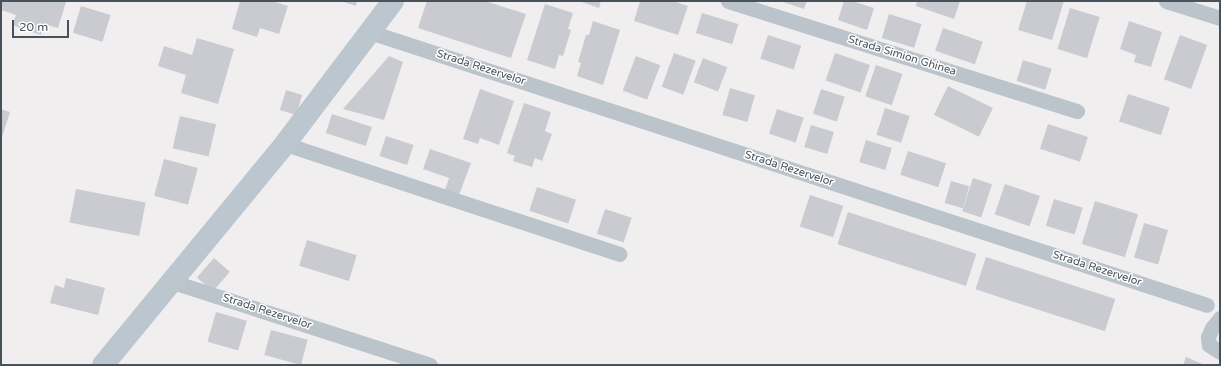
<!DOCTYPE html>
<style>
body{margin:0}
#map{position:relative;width:1221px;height:366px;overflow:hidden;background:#f1eeef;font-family:"Varela Round",sans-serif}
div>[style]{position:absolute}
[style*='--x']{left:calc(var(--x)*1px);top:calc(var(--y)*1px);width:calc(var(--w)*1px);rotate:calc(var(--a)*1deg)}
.building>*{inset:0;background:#c9cbd1;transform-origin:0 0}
.street>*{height:15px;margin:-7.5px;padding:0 7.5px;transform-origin:7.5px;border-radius:7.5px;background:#bbc3cb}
.secondary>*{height:22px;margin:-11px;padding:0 11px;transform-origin:11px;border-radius:11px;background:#bbc6cf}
span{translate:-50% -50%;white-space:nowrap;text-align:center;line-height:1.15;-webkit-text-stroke:3px #fff;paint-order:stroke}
.street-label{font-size:11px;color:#48525b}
.frame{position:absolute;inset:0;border:2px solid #48525b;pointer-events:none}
.scale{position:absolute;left:12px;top:20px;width:57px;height:18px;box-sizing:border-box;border:2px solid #48525b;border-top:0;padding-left:5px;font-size:12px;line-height:14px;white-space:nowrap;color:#48525b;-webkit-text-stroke:3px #fff;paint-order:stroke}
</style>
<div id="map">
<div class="building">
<div style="clip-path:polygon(2px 1px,64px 1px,66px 2px,58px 28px,44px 24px,41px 35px,12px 25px,16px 15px,1px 10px)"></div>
<div style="clip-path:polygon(240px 1px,272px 1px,288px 6px,279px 34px,260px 28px,257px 37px,232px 29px)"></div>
<div style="clip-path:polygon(341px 1px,357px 1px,356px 6px)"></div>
<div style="clip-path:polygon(427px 1px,485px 1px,526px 14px,511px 58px,418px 28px)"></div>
<div style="clip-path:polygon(579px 1px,601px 1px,599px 8px)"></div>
<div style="clip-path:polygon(640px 1px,673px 1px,688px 6px,678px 35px,634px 21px)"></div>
<div style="clip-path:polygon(780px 1px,807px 1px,804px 9px)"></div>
<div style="clip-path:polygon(844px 1px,852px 1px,874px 8px,867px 30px,838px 20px)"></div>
<div style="clip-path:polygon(917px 1px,960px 1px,954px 19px,916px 6px)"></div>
<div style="clip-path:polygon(1027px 1px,1064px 1px,1052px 40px,1018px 30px)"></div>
<div style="clip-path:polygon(545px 4px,573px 13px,568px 29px,571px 30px,563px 56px,559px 55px,555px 69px,527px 60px)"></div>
<div style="left:81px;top:6px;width:31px;height:28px;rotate:17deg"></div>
<div style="left:1070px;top:8px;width:31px;height:43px;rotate:17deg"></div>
<div style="left:702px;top:13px;width:38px;height:21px;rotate:17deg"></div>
<div style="left:889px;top:14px;width:34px;height:25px;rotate:17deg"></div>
<div style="clip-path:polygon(593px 21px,620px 30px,603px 85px,577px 76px,581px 63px,578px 62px,586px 35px,589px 35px)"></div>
<div style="clip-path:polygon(1129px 21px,1162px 32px,1151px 67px,1134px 62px,1136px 55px,1120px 49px)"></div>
<div style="left:943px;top:28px;width:42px;height:24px;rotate:19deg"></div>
<div style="left:768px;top:35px;width:35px;height:25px;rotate:18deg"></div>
<div style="left:1180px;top:35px;width:29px;height:47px;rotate:20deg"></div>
<div style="clip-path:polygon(197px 38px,234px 49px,218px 104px,181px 93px,186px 75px,158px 66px,164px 46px,192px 55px)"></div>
<div style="left:674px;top:53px;width:23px;height:36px;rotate:20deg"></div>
<div style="left:835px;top:53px;width:37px;height:29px;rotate:19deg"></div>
<div style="clip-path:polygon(389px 56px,403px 62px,384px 120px,343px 109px)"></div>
<div style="left:636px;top:56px;width:26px;height:37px;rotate:21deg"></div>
<div style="left:703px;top:58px;width:26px;height:26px;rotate:21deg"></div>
<div style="left:1023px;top:60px;width:30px;height:22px;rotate:17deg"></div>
<div style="left:876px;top:65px;width:28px;height:33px;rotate:19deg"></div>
<div style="left:948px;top:86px;width:50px;height:32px;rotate:26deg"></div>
<div style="left:730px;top:88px;width:26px;height:28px;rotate:16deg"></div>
<div style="clip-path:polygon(480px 89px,514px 101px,499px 145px,480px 138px,478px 144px,463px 139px)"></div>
<div style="left:821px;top:89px;width:25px;height:26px;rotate:18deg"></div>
<div style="left:286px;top:90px;width:17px;height:21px;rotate:17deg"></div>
<div style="left:1128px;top:94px;width:44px;height:29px;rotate:18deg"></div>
<div style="clip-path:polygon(524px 103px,551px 112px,545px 131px,552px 134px,542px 161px,535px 158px,532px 167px,513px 161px,515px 156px,507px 153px)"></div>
<div style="left:885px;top:108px;width:26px;height:28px;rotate:18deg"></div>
<div style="clip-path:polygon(1px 109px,10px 112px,2px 137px,1px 137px)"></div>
<div style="left:777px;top:109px;width:28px;height:26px;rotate:18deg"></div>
<div style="left:332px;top:114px;width:42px;height:20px;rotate:18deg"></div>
<div style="left:180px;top:116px;width:37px;height:33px;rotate:13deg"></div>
<div style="left:1048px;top:124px;width:42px;height:26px;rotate:18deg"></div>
<div style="left:811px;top:125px;width:24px;height:23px;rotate:17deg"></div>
<div style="left:386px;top:136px;width:29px;height:21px;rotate:18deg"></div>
<div style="left:866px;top:140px;width:27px;height:23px;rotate:17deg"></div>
<div style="clip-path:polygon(430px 149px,471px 163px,459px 195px,445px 190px,449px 178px,423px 169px)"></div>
<div style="left:908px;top:151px;width:40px;height:25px;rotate:18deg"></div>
<div style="left:164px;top:159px;width:35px;height:38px;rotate:15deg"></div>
<div style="left:973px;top:178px;width:20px;height:35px;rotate:18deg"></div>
<div style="left:951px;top:181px;width:19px;height:23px;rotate:16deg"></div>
<div style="left:1005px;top:184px;width:37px;height:32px;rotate:19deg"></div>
<div style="left:537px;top:187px;width:41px;height:25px;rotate:18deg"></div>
<div style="left:76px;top:189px;width:71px;height:34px;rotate:11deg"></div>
<div style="left:810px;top:195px;width:35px;height:33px;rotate:18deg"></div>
<div style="left:1054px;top:199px;width:30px;height:28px;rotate:17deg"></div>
<div style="left:1095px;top:201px;width:45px;height:45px;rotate:17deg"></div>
<div style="left:605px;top:209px;width:28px;height:26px;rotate:18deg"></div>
<div style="left:848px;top:212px;width:135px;height:34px;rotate:18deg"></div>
<div style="left:1144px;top:223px;width:25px;height:36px;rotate:16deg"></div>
<div style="left:307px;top:240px;width:52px;height:27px;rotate:17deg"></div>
<div style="left:986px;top:257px;width:136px;height:34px;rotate:18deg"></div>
<div style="left:214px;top:258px;width:21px;height:26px;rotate:41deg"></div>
<div style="clip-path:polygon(66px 278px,105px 288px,98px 315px,50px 303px,55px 285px,64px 288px)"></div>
<div style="left:216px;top:312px;width:32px;height:31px;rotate:16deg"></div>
<div style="left:271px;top:330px;width:38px;height:26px;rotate:15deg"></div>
<div style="clip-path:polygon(1186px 357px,1205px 365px,1183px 365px)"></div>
</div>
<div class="street">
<div style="--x:728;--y:1;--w:366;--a:17.5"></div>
<div style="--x:1166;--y:1;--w:57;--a:17.5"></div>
<div style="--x:370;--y:32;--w:880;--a:18.06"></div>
<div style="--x:285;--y:144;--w:352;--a:18.2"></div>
<div style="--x:173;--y:282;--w:270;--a:17.9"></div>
<div style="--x:1220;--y:318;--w:13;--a:129"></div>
<div style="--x:1212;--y:328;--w:10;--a:114"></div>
<div style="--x:1208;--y:337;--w:8;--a:83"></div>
<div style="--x:1209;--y:345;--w:13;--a:32"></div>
</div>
<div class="secondary">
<div style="--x:103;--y:365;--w:286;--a:-50.5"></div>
<div style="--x:285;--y:144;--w:179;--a:-52.9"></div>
</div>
<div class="street-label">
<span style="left:902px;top:56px;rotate:17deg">Strada Simion Ghinea</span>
<span style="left:481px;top:68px;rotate:18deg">Strada Rezervelor</span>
<span style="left:789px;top:169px;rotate:18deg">Strada Rezervelor</span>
<span style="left:1097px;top:269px;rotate:18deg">Strada Rezervelor</span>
<span style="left:267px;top:312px;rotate:18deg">Strada Rezervelor</span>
</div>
<div class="frame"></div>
<div class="scale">20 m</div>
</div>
